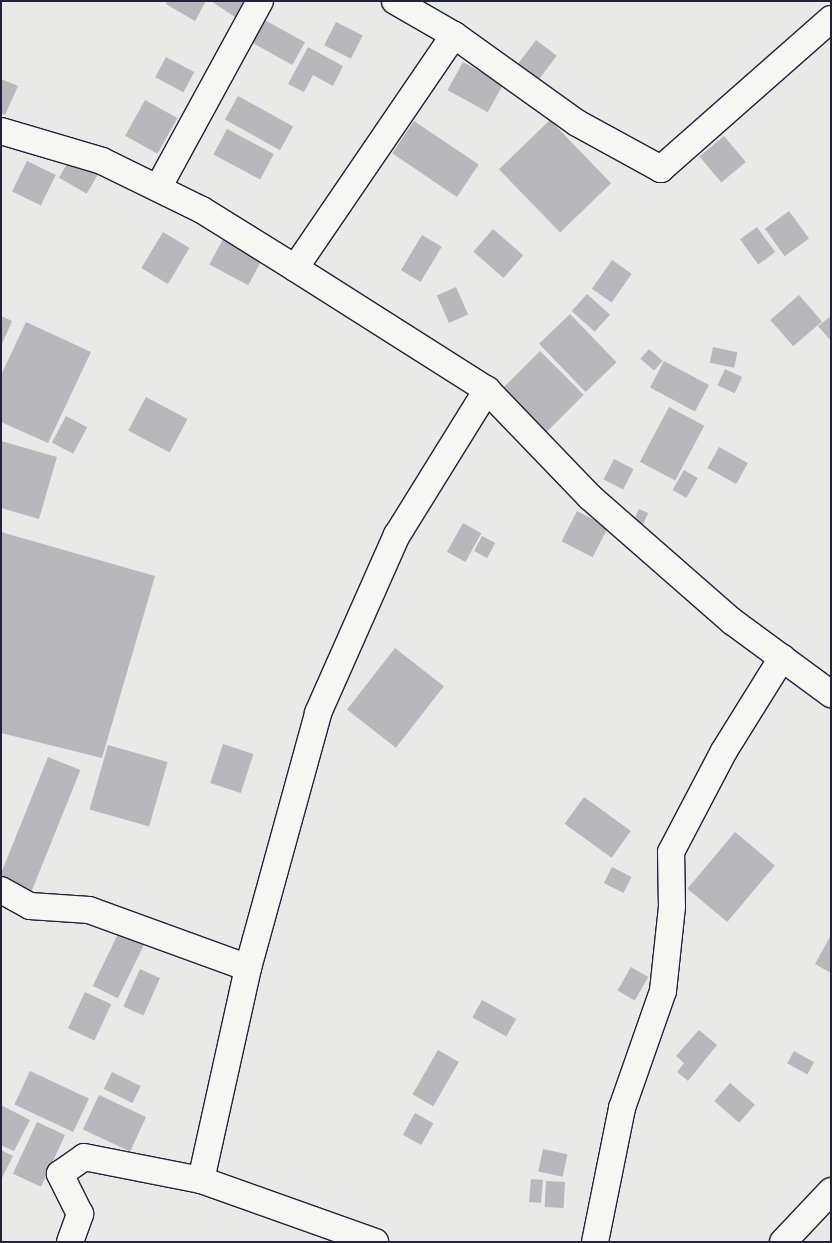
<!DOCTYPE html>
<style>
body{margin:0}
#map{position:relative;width:832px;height:1243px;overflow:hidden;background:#e9e9e7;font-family:"Patrick Hand",sans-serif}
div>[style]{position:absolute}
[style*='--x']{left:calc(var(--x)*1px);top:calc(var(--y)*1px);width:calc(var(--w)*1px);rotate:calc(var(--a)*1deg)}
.building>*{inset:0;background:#b8b8bc;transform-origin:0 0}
.roads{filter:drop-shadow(1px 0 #22223b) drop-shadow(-1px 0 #22223b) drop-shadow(0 1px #22223b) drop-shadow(0 -1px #22223b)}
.street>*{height:26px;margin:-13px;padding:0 13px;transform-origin:13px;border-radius:13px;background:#f6f6f2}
span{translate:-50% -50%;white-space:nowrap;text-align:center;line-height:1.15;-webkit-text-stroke:4px #f6f6f2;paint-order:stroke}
.frame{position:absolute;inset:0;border:2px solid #22223b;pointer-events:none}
</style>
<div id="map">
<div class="building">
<div style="clip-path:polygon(167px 1px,206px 1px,195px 21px,166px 4px)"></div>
<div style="clip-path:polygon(211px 1px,244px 1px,235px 17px)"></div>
<div style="left:263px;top:19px;width:48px;height:26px;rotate:29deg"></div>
<div style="left:336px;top:22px;width:30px;height:26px;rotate:27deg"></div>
<div style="left:536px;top:40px;width:26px;height:32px;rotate:37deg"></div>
<div style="clip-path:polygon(308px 47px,343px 66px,333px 86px,313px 75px,304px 92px,288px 84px)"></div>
<div style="left:166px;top:57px;width:32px;height:23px;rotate:28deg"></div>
<div style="left:463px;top:62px;width:46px;height:32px;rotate:29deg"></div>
<div style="clip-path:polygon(1px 79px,18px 86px,5px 115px,1px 113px)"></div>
<div style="left:238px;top:96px;width:63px;height:27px;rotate:29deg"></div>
<div style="left:145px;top:100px;width:37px;height:41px;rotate:29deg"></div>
<div style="left:550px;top:120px;width:88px;height:71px;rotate:46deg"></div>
<div style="left:414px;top:121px;width:78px;height:39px;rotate:34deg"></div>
<div style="left:227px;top:129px;width:53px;height:29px;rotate:28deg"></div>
<div style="left:724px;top:136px;width:34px;height:32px;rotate:50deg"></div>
<div style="left:71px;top:157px;width:32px;height:24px;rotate:30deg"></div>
<div style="left:27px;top:161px;width:32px;height:34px;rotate:26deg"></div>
<div style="left:789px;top:211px;width:34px;height:30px;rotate:54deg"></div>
<div style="left:757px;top:227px;width:31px;height:21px;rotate:54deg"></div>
<div style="left:493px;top:229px;width:40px;height:30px;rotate:41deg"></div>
<div style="left:163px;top:232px;width:31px;height:42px;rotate:31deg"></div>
<div style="left:422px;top:235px;width:23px;height:41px;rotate:31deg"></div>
<div style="left:223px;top:239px;width:44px;height:29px;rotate:28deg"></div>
<div style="left:612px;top:260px;width:24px;height:35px;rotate:35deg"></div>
<div style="left:456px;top:287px;width:30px;height:21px;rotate:66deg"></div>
<div style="left:587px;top:294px;width:31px;height:23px;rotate:42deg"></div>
<div style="left:799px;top:295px;width:35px;height:38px;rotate:49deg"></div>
<div style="left:570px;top:314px;width:67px;height:43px;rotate:46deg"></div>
<div style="clip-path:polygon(1px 316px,12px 321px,1px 346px)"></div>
<div style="clip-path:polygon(831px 316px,831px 341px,818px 326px)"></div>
<div style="clip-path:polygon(26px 322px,91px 352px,48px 443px,1px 422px,1px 375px)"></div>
<div style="left:713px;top:347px;width:25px;height:16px;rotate:12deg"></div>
<div style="left:649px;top:349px;width:18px;height:13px;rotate:41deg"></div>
<div style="left:540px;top:351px;width:62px;height:59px;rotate:45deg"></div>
<div style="left:664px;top:361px;width:51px;height:30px;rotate:28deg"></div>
<div style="left:725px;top:369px;width:19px;height:18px;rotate:25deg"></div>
<div style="left:146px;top:397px;width:47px;height:38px;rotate:28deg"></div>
<div style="left:669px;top:407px;width:40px;height:62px;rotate:28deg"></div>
<div style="left:66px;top:416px;width:24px;height:30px;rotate:28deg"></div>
<div style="clip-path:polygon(1px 441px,57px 457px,39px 519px,1px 508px)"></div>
<div style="left:719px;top:447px;width:33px;height:24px;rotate:29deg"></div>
<div style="left:614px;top:459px;width:22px;height:23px;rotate:27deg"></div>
<div style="left:684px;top:470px;width:16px;height:23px;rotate:30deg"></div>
<div style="left:639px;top:509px;width:10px;height:12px;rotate:24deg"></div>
<div style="left:577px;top:511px;width:35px;height:34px;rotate:27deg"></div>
<div style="left:463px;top:523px;width:21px;height:33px;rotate:29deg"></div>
<div style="clip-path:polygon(1px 532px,155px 576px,102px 758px,1px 733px)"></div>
<div style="left:482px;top:536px;width:15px;height:17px;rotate:28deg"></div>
<div style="left:395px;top:648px;width:62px;height:78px;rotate:38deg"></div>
<div style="left:223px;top:744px;width:32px;height:41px;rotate:18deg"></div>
<div style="left:108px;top:745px;width:62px;height:67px;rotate:16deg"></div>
<div style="left:48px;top:757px;width:35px;height:130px;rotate:22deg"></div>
<div style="left:584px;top:797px;width:58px;height:33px;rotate:36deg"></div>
<div style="left:735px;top:832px;width:52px;height:74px;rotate:40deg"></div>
<div style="left:612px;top:867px;width:22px;height:18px;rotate:27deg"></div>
<div style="left:119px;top:932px;width:28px;height:60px;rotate:26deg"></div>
<div style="clip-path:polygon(831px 935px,831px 973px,815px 964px)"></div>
<div style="left:631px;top:967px;width:20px;height:27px;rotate:30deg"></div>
<div style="left:140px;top:969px;width:22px;height:41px;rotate:24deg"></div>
<div style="left:85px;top:992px;width:29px;height:40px;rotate:25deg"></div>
<div style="left:482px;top:1000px;width:39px;height:20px;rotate:29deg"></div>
<div style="clip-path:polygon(699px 1030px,717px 1045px,688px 1081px,677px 1072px,684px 1063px,676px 1056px)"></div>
<div style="left:438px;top:1050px;width:24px;height:51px;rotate:30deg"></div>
<div style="left:794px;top:1051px;width:23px;height:14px;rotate:29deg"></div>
<div style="left:30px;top:1071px;width:65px;height:37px;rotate:25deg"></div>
<div style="left:112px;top:1072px;width:32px;height:19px;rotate:26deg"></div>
<div style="left:730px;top:1083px;width:33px;height:24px;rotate:41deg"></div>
<div style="left:99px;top:1095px;width:52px;height:38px;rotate:25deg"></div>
<div style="clip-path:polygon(1px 1105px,30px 1120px,14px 1151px,1px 1145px)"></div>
<div style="left:415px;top:1113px;width:21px;height:25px;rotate:29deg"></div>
<div style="left:37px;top:1122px;width:31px;height:57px;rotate:25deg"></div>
<div style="left:543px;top:1149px;width:25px;height:23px;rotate:12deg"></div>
<div style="clip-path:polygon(1px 1150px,13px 1156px,1px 1180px)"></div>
<div style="left:531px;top:1179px;width:12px;height:23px;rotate:5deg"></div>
<div style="left:546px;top:1181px;width:19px;height:26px;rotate:3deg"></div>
</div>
<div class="roads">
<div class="street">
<div style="--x:395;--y:1;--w:68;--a:30"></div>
<div style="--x:831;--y:19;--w:227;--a:138.6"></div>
<div style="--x:661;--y:169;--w:96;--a:-151.3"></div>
<div style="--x:577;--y:123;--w:151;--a:-144.4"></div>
<div style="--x:454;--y:35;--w:282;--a:124.3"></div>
<div style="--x:295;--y:268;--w:227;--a:32.4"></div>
<div style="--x:487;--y:390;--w:149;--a:46.1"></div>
<div style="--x:590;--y:497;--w:190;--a:41.2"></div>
<div style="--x:733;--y:622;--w:122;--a:36.3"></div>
<div style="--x:1;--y:131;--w:105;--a:16.5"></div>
<div style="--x:102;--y:161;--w:111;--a:26.1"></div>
<div style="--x:202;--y:210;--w:110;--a:31.9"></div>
<div style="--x:158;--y:188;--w:213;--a:-61.4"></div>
<div style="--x:1;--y:890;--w:33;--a:29"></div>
<div style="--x:30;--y:906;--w:59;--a:3.9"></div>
<div style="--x:89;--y:910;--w:169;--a:20"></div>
<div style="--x:201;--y:1180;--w:185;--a:19.6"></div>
<div style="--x:70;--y:1242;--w:30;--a:-70"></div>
<div style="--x:80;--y:1214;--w:45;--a:-116.6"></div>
<div style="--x:60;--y:1174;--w:29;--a:-35"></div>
<div style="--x:84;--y:1157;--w:119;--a:11.1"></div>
<div style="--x:201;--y:1180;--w:217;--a:-77.5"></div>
<div style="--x:248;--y:968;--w:264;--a:-74.6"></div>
<div style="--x:318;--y:713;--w:195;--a:-66.1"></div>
<div style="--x:397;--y:535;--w:171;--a:-58.2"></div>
<div style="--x:595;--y:1242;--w:137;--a:-78.6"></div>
<div style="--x:622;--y:1108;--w:124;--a:-70.7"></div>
<div style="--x:663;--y:991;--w:84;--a:-83.9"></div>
<div style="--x:672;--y:907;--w:55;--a:-91"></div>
<div style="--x:671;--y:852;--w:114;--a:-62.3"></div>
<div style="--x:724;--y:751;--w:110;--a:-58.1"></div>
<div style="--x:783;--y:1242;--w:70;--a:-46.7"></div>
</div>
</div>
<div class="frame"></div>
</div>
